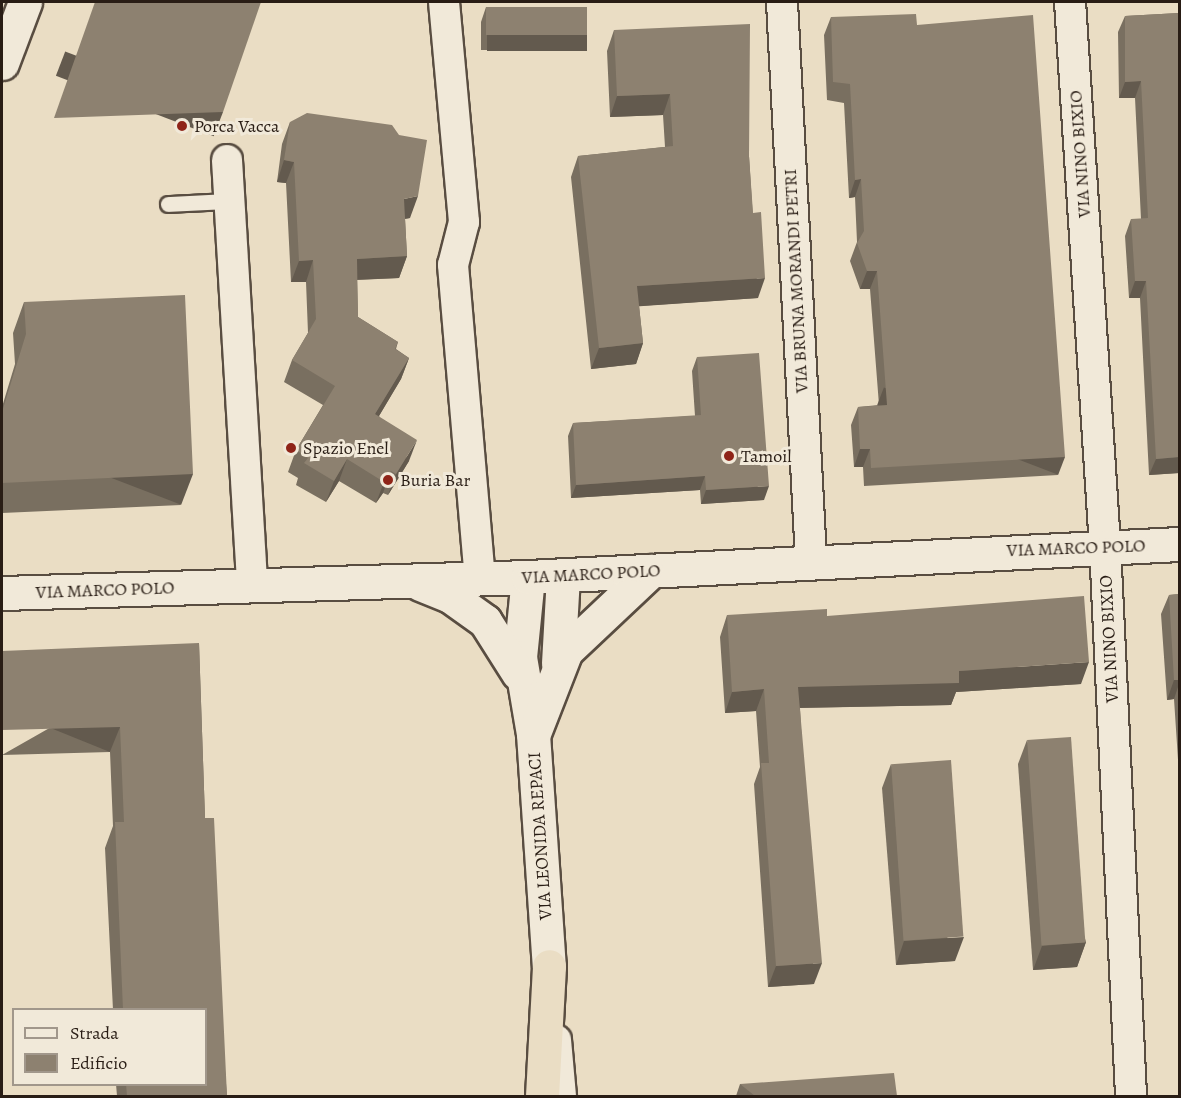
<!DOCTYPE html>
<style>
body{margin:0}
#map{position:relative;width:1181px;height:1098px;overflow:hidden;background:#eaddc4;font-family:Alegreya,serif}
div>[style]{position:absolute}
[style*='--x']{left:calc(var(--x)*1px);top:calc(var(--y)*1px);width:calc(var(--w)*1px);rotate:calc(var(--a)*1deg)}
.roads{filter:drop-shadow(2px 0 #594d41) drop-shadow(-2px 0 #594d41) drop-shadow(0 2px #594d41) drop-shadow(0 -2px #594d41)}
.service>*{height:15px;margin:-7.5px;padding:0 7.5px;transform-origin:7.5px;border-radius:7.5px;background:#f1e9d9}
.minor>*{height:30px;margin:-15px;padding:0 15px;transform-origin:15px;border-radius:15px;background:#f1e9d9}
.tertiary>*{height:33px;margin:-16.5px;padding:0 16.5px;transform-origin:16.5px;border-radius:16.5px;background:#f1e9d9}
.trunk>*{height:33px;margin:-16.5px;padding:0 16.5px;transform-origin:16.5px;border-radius:16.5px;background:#eaddc4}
.wall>*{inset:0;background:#796f60}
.shaded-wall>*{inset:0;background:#635a4e;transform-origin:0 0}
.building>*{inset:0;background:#8d8170;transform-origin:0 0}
.dots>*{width:16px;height:16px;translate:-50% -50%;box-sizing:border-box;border:3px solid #f1e9d9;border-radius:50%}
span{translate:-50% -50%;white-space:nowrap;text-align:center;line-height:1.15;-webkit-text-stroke:6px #f1e9d9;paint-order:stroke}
.poi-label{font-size:18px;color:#291d15}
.left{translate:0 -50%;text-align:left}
.street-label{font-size:18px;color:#291d15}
.frame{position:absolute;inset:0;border:3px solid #291d15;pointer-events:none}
.legend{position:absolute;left:12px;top:1008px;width:195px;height:78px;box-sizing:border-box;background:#f1e9d9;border:2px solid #a1978b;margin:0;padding:8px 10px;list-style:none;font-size:18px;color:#291d15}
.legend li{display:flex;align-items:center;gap:12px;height:30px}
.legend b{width:30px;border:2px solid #a1978b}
</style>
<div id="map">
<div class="roads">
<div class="service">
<div style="--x:168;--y:204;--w:62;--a:-2.8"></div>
</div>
<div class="minor">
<div style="--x:444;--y:2;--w:221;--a:84.8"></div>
<div style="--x:464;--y:222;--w:44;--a:104.3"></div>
<div style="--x:453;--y:265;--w:315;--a:85.1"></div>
<div style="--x:782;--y:2;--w:559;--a:87.02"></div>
<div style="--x:1070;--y:2;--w:545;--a:86.32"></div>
<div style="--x:1105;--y:546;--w:551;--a:87.29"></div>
<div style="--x:227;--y:160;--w:427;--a:86.6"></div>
<div style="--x:556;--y:1040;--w:56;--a:84.9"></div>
</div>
<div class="tertiary">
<div style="--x:2;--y:63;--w:65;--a:-69.3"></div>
<div style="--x:528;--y:577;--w:80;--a:95.7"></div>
<div style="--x:520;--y:657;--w:78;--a:80.4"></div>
<div style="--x:533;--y:734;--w:233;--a:86.1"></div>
<div style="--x:420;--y:584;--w:32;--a:22"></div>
<div style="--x:450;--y:596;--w:43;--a:35.5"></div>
<div style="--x:485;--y:621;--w:62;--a:57.6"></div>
<div style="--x:2;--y:593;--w:526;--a:-1.74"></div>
<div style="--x:528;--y:577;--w:653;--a:-2.9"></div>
<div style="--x:558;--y:663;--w:88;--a:-86.7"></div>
<div style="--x:534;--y:733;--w:88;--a:-68.7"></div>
<div style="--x:566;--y:651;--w:117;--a:-43.3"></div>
</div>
<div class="trunk">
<div style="--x:542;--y:1096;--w:130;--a:-86.9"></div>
</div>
</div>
<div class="wall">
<div style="clip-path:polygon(486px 7px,582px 50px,481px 50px,481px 22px)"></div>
<div style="clip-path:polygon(1179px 13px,1179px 473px,1149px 475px,1140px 298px,1129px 298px,1125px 236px,1131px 219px,1141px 219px,1135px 98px,1119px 98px,1118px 32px,1125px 16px)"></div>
<div style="clip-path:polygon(831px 17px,917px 25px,1058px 475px,864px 486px,863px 467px,854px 467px,851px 425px,858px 407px,879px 405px,870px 289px,860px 289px,850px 261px,857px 242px,855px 197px,849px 198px,844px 103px,827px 100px,824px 35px)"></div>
<div style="clip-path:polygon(614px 30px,749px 156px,758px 298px,639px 306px,643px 343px,636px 364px,591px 369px,571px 177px,578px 156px,665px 147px,663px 115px,610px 117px,607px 51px)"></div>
<div style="clip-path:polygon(290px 122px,410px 218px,405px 219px,407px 256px,399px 278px,357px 280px,358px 317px,398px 342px,396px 349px,409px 358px,401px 379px,379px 416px,409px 461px,388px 495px,383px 493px,376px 503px,339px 481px,326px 502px,296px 485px,298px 478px,288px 472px,296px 450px,323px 405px,284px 382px,292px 360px,308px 333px,306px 282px,291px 282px,286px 183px,277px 182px,282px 144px)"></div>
<div style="clip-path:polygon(24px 302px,181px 505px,2px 513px,2px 407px,15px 364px,13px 333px)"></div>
<div style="clip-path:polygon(697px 357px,764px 500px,701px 504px,700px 490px,571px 498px,568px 436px,573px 423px,695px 416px,692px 371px)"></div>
<div style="clip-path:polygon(1179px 594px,1179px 775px,1174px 699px,1167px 700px,1161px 614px,1169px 595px)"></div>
<div style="clip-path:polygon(727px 615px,827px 616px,1081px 684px,956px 692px,951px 705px,800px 708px,814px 984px,768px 987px,754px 784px,760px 767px,756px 711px,725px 713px,720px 637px)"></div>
<div style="clip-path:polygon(199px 643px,205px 818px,227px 1096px,117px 1096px,116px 1084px,206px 1084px,206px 1010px,113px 1010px,105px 848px,113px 826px,110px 752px,2px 755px)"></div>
<div style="clip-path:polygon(1027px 740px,1086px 942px,1077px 967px,1033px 970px,1018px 764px)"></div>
<div style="clip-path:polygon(891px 764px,955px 961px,896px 965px,882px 788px)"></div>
<div style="clip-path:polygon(740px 1084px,897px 1096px,736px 1096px)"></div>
</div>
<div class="shaded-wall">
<div style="left:487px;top:35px;width:100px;height:16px"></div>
<div style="clip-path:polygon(1141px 81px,1135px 98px,1119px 98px,1125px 82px)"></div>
<div style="clip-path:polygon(670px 94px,663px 115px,610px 117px,617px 96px)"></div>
<div style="left:223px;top:112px;width:26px;height:169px;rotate:111deg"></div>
<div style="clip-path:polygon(284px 160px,294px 162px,286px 183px,277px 182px)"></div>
<div style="clip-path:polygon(861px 179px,855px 197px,849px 198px,855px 180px)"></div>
<div style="clip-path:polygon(418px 196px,410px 218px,396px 220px,404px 199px)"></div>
<div style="clip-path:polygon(407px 256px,399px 278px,349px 280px,357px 259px)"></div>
<div style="clip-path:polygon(313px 260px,306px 282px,291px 282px,299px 261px)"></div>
<div style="clip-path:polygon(867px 271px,877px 271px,870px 289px,860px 289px)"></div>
<div style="clip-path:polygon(765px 278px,758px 298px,629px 307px,637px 286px)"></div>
<div style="clip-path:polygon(1135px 281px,1146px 281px,1140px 298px,1129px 298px)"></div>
<div style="clip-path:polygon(643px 343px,636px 364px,591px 369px,599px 348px)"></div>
<div style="clip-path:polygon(409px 358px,401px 379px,367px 436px,375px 414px)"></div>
<div style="clip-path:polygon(417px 440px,409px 461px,388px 495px,396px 474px)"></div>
<div style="clip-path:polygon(860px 449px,870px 449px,863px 467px,854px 467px)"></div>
<div style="left:1065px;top:457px;width:19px;height:194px;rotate:111deg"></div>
<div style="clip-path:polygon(1179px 457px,1179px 473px,1149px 475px,1156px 459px)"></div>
<div style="clip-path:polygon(347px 459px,339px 481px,326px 502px,334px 481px)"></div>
<div style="clip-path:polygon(391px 471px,383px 493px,376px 503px,384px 482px)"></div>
<div style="left:193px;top:474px;width:33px;height:191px;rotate:111deg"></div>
<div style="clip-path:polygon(705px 476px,700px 490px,571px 498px,576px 485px)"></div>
<div style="clip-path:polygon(769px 486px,764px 500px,701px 504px,706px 490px)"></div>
<div style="clip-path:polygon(1089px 662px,1081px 684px,956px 692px,951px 705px,790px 708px,798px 687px,959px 671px)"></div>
<div style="clip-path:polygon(1174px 680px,1179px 680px,1179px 684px,1174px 699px,1167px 700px)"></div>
<div style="clip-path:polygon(764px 689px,756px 711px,725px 713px,732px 692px)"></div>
<div style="left:120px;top:727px;width:27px;height:118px;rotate:112deg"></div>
<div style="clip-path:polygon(964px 937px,955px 961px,896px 965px,904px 941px)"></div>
<div style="clip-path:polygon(1086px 942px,1077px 967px,1033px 970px,1042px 946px)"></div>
<div style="clip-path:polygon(822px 963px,814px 984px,768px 987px,776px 966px)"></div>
</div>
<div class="building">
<div style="clip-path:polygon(95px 2px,261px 2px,223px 112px,54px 118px)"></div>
<div style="left:486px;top:7px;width:101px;height:28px"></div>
<div style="clip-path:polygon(1179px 13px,1179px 457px,1156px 459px,1146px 281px,1135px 281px,1131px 219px,1148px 218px,1141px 81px,1125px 82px,1125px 16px)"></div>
<div style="clip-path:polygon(916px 14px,917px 25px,1033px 15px,1065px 457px,871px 468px,870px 449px,860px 449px,858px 407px,887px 405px,877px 271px,867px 271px,857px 243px,864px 231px,861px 179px,855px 180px,850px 84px,833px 82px,831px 17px)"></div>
<div style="clip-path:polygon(750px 24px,749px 156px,753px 213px,761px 212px,765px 278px,637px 286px,643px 343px,599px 348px,578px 156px,673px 146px,670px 94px,617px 96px,614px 30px)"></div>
<div style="clip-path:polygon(307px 113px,392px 125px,399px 135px,427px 140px,418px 196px,404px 199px,407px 256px,357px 259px,358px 317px,398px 342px,395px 349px,409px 358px,375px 414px,417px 440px,396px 474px,391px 471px,384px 482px,347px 459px,334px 481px,304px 463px,308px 458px,296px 450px,335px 386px,292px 360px,316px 319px,313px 260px,299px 261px,294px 162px,284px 160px,290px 122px)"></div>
<div style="clip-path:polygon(185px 295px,193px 474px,2px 483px,2px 412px,26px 334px,24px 302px)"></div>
<div style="clip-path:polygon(759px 353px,769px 486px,706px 490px,705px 476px,576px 485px,573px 423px,701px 415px,697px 357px)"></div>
<div style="clip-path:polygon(1179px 594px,1179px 680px,1174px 680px,1169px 595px)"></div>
<div style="clip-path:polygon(1084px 596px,1089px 662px,959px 671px,959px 683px,798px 687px,822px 963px,776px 966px,761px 763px,769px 763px,764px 689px,732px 692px,727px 615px,827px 609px,827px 616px)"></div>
<div style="clip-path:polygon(199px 643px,205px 818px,214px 818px,227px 1096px,127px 1096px,126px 1084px,206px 1084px,206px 1010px,123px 1010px,115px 822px,124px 822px,120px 727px,2px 730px,2px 651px)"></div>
<div style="left:1071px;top:737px;width:206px;height:44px;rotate:86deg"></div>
<div style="left:951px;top:760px;width:177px;height:60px;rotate:86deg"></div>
<div style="clip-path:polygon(894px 1073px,897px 1096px,755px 1096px,740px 1084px)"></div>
</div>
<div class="dots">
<div style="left:182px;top:126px;background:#8f2418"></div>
<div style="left:291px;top:448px;background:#8f2418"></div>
<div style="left:729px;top:456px;background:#8f2418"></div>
<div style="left:388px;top:480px;background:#8f2418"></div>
</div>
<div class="poi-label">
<span class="left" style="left:194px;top:126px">Porca Vacca</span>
<span class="left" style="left:303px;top:448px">Spazio Enel</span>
<span class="left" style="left:741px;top:456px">Tamoil</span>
<span class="left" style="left:400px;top:480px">Buria Bar</span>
</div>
<div class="street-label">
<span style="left:1080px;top:154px;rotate:-94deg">VIA NINO BIXIO</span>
<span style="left:796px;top:281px;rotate:-93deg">VIA BRUNA MORANDI PETRI</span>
<span style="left:1076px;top:548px;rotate:-2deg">VIA MARCO POLO</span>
<span style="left:591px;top:574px;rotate:-3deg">VIA MARCO POLO</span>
<span style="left:105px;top:590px;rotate:-2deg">VIA MARCO POLO</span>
<span style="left:1109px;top:639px;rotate:-93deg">VIA NINO BIXIO</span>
<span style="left:540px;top:836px;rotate:-94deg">VIA LEONIDA REPACI</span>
</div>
<div class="frame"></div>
<ul class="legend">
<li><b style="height:8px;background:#f1e9d9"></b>Strada</li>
<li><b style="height:16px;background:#8d8170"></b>Edificio</li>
</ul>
</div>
